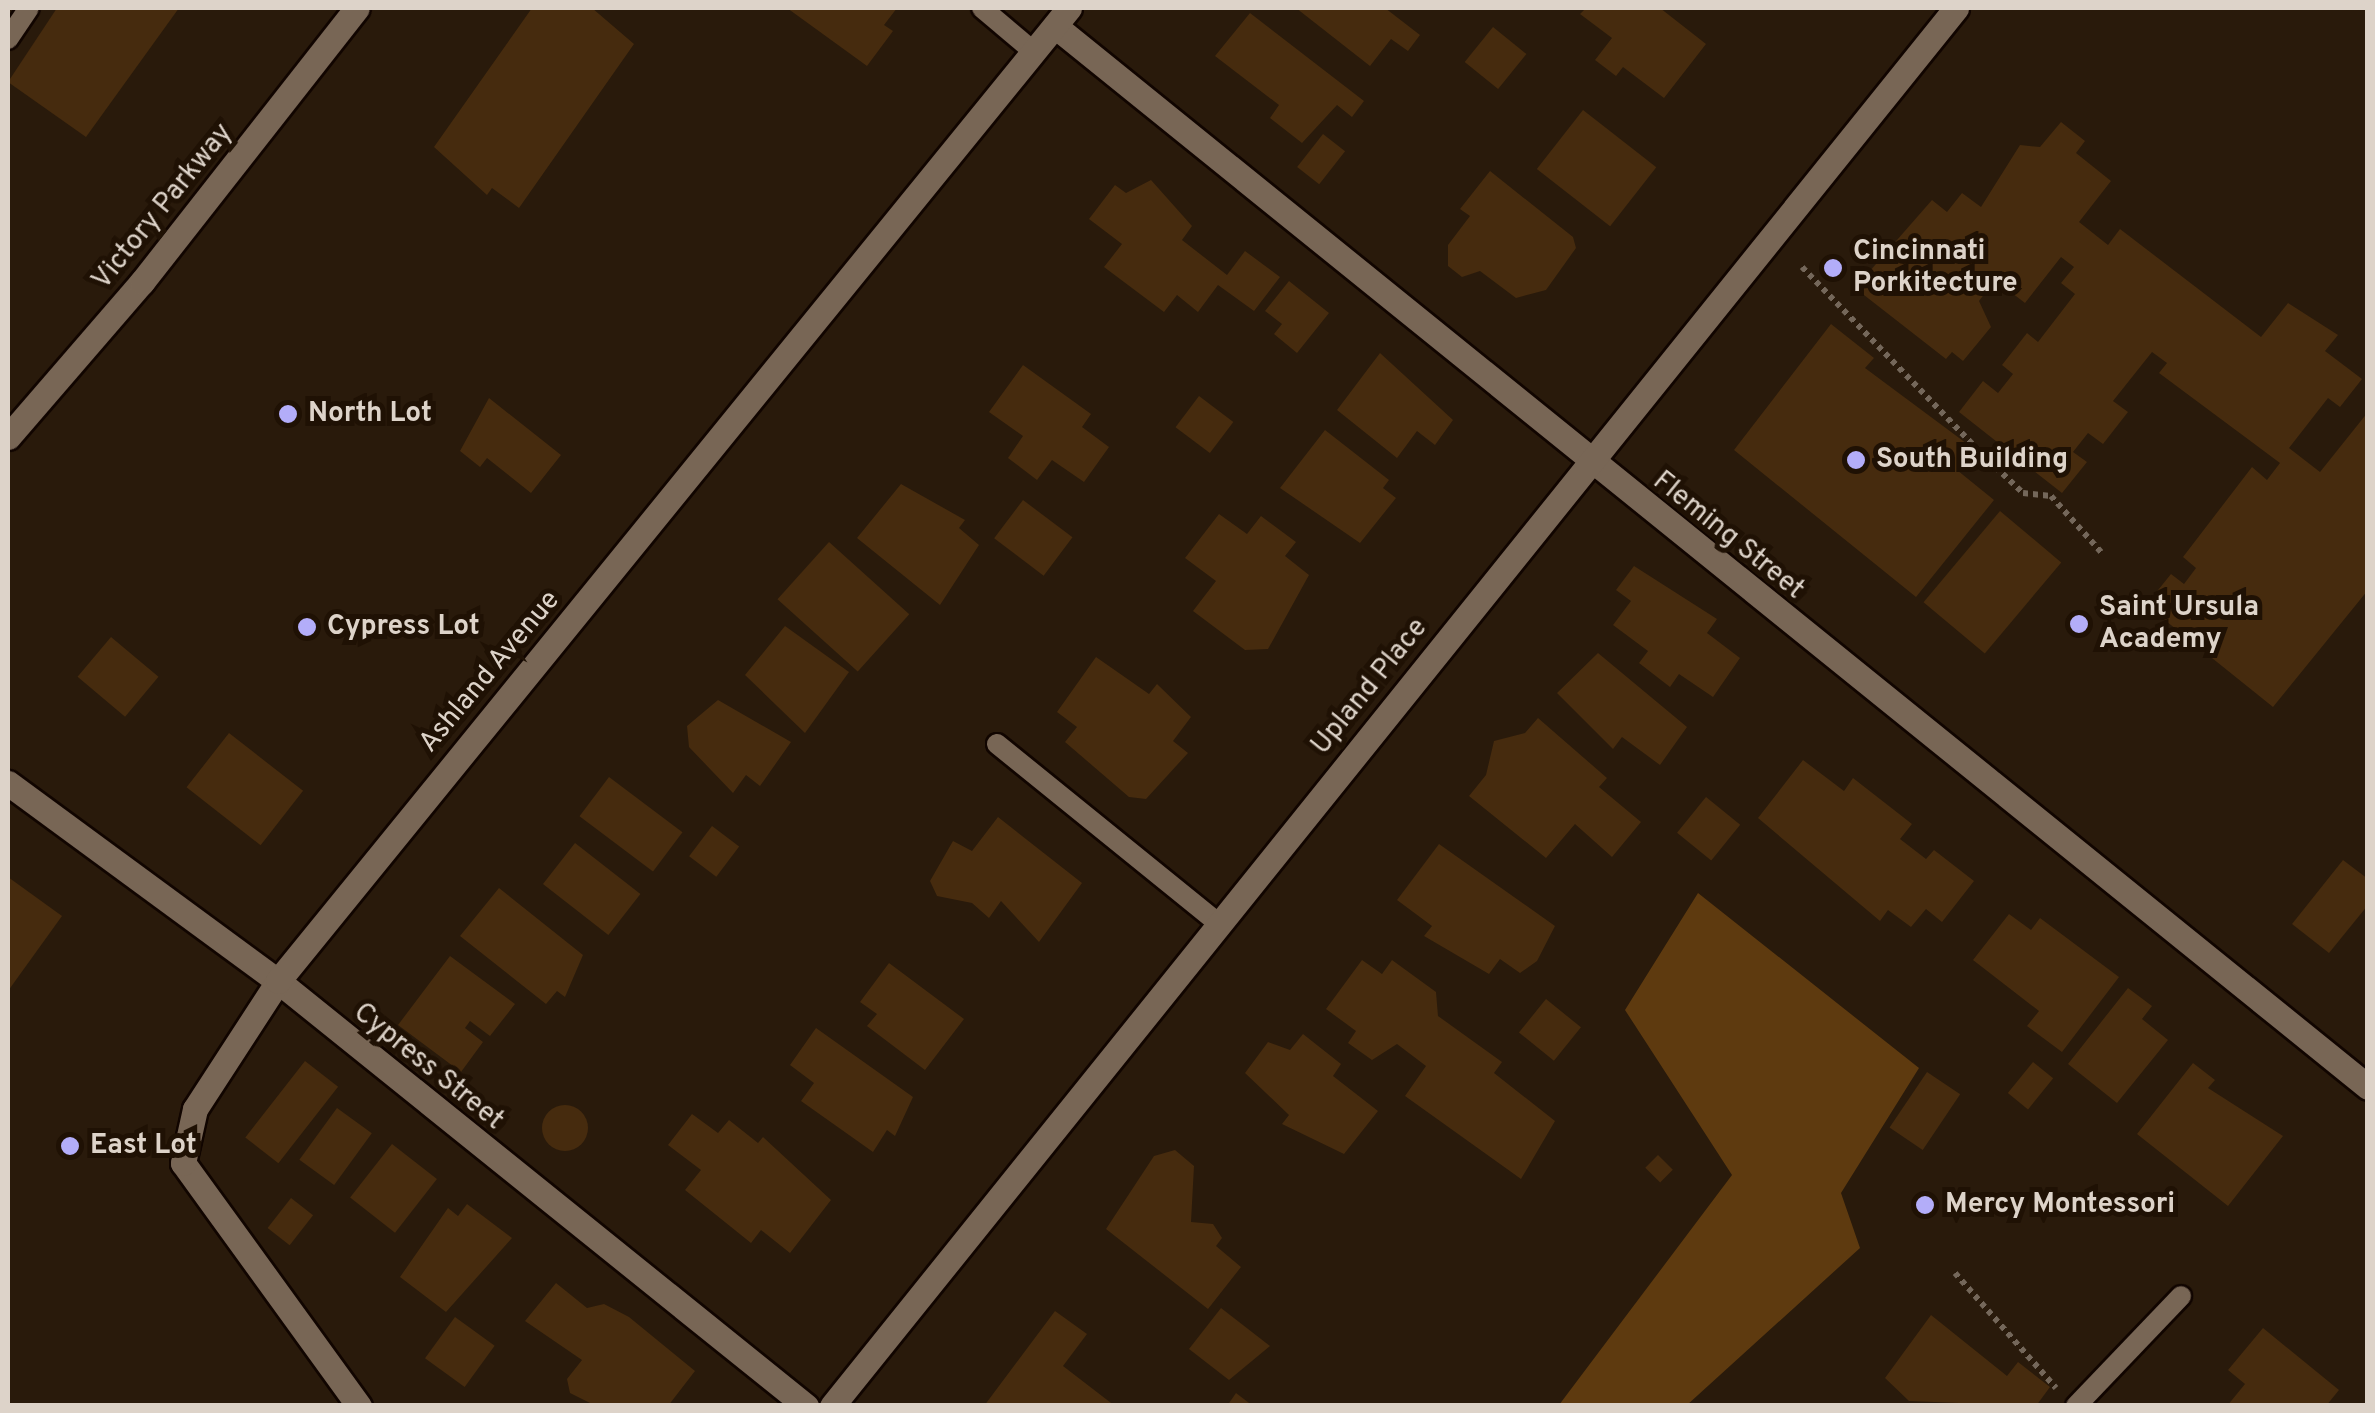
<!DOCTYPE html>
<style>
body{margin:0}
#map{position:relative;width:2375px;height:1413px;overflow:hidden;background:#291a0b;font-family:Overpass,sans-serif}
div>[style]{position:absolute}
[style*='--x']{left:calc(var(--x)*1px);top:calc(var(--y)*1px);width:calc(var(--w)*1px);rotate:calc(var(--a)*1deg)}
.green>*{inset:0;background:#5e3a0f}
.building>*{inset:0;background:#462b0e;transform-origin:0 0}
.round{border-radius:50%}
.path>*{height:6px;margin-top:-3px;transform-origin:0;background:repeating-linear-gradient(90deg,#74675a 0 5px,transparent 0 10px)}
.roads{filter:drop-shadow(2px 0 #110500) drop-shadow(-2px 0 #110500) drop-shadow(0 2px #110500) drop-shadow(0 -2px #110500)}
.service>*{height:20px;margin:-10px;padding:0 10px;transform-origin:10px;border-radius:10px;background:#786655}
.minor>*{height:25px;margin:-12.5px;padding:0 12.5px;transform-origin:12.5px;border-radius:12.5px;background:#786655}
.tertiary>*{height:25px;margin:-12.5px;padding:0 12.5px;transform-origin:12.5px;border-radius:12.5px;background:#786655}
.dots>*{width:28px;height:28px;translate:-50% -50%;box-sizing:border-box;border:5px solid #1f1104;border-radius:50%}
span{translate:-50% -50%;white-space:nowrap;text-align:center;line-height:1.15;-webkit-text-stroke:10px #1f1104;paint-order:stroke}
.street-label{font-size:28px;color:#ddd3c9}
.poi-label{font-size:28px;color:#ddd3c9;font-weight:700}
.left{translate:0 -50%;text-align:left}
.frame{position:absolute;inset:0;border:10px solid #ddd3c9;pointer-events:none}
</style>
<div id="map">
<div class="green">
<div style="clip-path:polygon(1698px 893px,1919px 1068px,1841px 1193px,1860px 1248px,1687px 1405px,1559px 1405px,1732px 1175px,1625px 1010px)"></div>
</div>
<div class="building">
<div style="clip-path:polygon(57px 8px,179px 8px,86px 137px,8px 82px)"></div>
<div style="clip-path:polygon(532px 8px,592px 8px,634px 44px,519px 208px,492px 188px,487px 195px,434px 147px)"></div>
<div style="clip-path:polygon(787px 8px,897px 8px,884px 25px,893px 31px,867px 66px)"></div>
<div style="clip-path:polygon(1296px 8px,1385px 8px,1420px 35px,1408px 51px,1391px 39px,1370px 66px)"></div>
<div style="clip-path:polygon(1586px 8px,1660px 8px,1706px 44px,1664px 98px,1623px 67px,1616px 76px,1595px 60px,1612px 38px,1580px 14px)"></div>
<div style="clip-path:polygon(1250px 13px,1364px 101px,1352px 117px,1337px 105px,1302px 143px,1270px 118px,1279px 105px,1215px 56px)"></div>
<div style="left:1493px;top:27px;width:43px;height:45px;rotate:39deg"></div>
<div style="left:1583px;top:110px;width:93px;height:75px;rotate:38deg"></div>
<div style="clip-path:polygon(2061px 122px,2085px 141px,2076px 153px,2111px 181px,2079px 222px,2108px 245px,2120px 229px,2261px 337px,2288px 303px,2338px 335px,2325px 351px,2362px 379px,2340px 407px,2328px 398px,2289px 448px,2320px 472px,2368px 412px,2368px 590px,2273px 707px,2146px 605px,2171px 574px,2184px 584px,2196px 568px,2183px 557px,2252px 467px,2267px 480px,2280px 463px,2159px 373px,2167px 363px,2152px 352px,2113px 401px,2128px 412px,2103px 444px,2088px 433px,2073px 452px,2087px 462px,2062px 493px,1959px 412px,1983px 381px,1998px 393px,2013px 374px,2002px 365px,2027px 333px,2038px 342px,2075px 294px,2061px 283px,2074px 267px,2061px 257px,2025px 303px,1995px 280px,1979px 301px,1991px 327px,1963px 361px,1952px 352px,1946px 359px,1855px 288px,1932px 200px,1947px 212px,1962px 193px,1981px 207px,2020px 145px,2040px 147px)"></div>
<div style="left:1323px;top:134px;width:28px;height:42px;rotate:38deg"></div>
<div style="clip-path:polygon(1490px 171px,1573px 237px,1576px 248px,1546px 290px,1516px 298px,1480px 271px,1462px 277px,1448px 266px,1448px 245px,1470px 216px,1460px 209px)"></div>
<div style="clip-path:polygon(1151px 180px,1192px 226px,1182px 240px,1227px 275px,1245px 251px,1280px 277px,1254px 311px,1218px 285px,1198px 312px,1177px 295px,1164px 312px,1104px 267px,1122px 244px,1089px 219px,1115px 185px,1126px 193px)"></div>
<div style="clip-path:polygon(1289px 281px,1329px 313px,1297px 353px,1274px 334px,1282px 324px,1265px 311px)"></div>
<div style="clip-path:polygon(1831px 324px,1874px 358px,1865px 368px,1974px 449px,1957px 470px,1994px 500px,1916px 597px,1734px 450px)"></div>
<div style="clip-path:polygon(1380px 353px,1453px 420px,1435px 445px,1417px 431px,1397px 458px,1337px 410px)"></div>
<div style="clip-path:polygon(1023px 365px,1091px 414px,1082px 427px,1109px 447px,1084px 482px,1052px 460px,1037px 480px,1008px 458px,1023px 436px,989px 412px)"></div>
<div style="left:1199px;top:396px;width:43px;height:39px;rotate:37deg"></div>
<div style="clip-path:polygon(489px 398px,561px 455px,531px 493px,487px 458px,480px 467px,460px 451px)"></div>
<div style="clip-path:polygon(1325px 430px,1389px 480px,1383px 488px,1396px 498px,1360px 543px,1280px 488px)"></div>
<div style="clip-path:polygon(901px 484px,965px 520px,959px 528px,979px 545px,940px 605px,857px 538px)"></div>
<div style="left:1023px;top:500px;width:62px;height:48px;rotate:37deg"></div>
<div style="left:2000px;top:511px;width:80px;height:119px;rotate:40deg"></div>
<div style="clip-path:polygon(1219px 514px,1247px 534px,1261px 516px,1296px 542px,1285px 556px,1309px 575px,1268px 649px,1245px 650px,1193px 611px,1216px 581px,1185px 558px)"></div>
<div style="left:829px;top:542px;width:108px;height:77px;rotate:42deg"></div>
<div style="clip-path:polygon(1634px 566px,1717px 619px,1707px 633px,1740px 658px,1713px 697px,1679px 674px,1670px 687px,1639px 663px,1648px 651px,1613px 625px,1631px 601px,1616px 590px)"></div>
<div style="clip-path:polygon(785px 626px,849px 672px,805px 733px,745px 675px)"></div>
<div style="left:111px;top:637px;width:62px;height:52px;rotate:40deg"></div>
<div style="clip-path:polygon(1598px 653px,1687px 727px,1660px 765px,1622px 737px,1613px 749px,1557px 693px)"></div>
<div style="clip-path:polygon(1096px 657px,1149px 694px,1157px 684px,1191px 717px,1173px 741px,1188px 753px,1146px 799px,1129px 797px,1065px 742px,1077px 727px,1057px 712px)"></div>
<div style="clip-path:polygon(718px 700px,791px 742px,760px 786px,746px 775px,733px 793px,689px 747px,687px 726px)"></div>
<div style="clip-path:polygon(1538px 718px,1607px 778px,1599px 787px,1641px 822px,1612px 857px,1575px 824px,1546px 858px,1469px 796px,1486px 775px,1494px 741px,1525px 733px)"></div>
<div style="left:229px;top:733px;width:94px;height:69px;rotate:38deg"></div>
<div style="clip-path:polygon(1803px 760px,1844px 791px,1853px 778px,1912px 824px,1900px 839px,1926px 859px,1934px 850px,1974px 881px,1942px 922px,1926px 909px,1911px 927px,1888px 910px,1880px 921px,1758px 818px)"></div>
<div style="left:609px;top:777px;width:92px;height:49px;rotate:37deg"></div>
<div style="left:1706px;top:797px;width:44px;height:46px;rotate:39deg"></div>
<div style="clip-path:polygon(998px 817px,1082px 883px,1039px 942px,1001px 901px,989px 918px,972px 903px,937px 896px,930px 881px,953px 841px,972px 851px)"></div>
<div style="left:712px;top:826px;width:34px;height:38px;rotate:37deg"></div>
<div style="left:575px;top:843px;width:83px;height:52px;rotate:38deg"></div>
<div style="clip-path:polygon(1439px 844px,1555px 926px,1537px 961px,1520px 973px,1500px 959px,1489px 974px,1424px 936px,1432px 926px,1397px 900px)"></div>
<div style="clip-path:polygon(2343px 860px,2368px 879px,2368px 905px,2329px 953px,2292px 924px)"></div>
<div style="clip-path:polygon(8px 877px,62px 916px,8px 991px)"></div>
<div style="clip-path:polygon(499px 888px,583px 955px,565px 997px,557px 991px,546px 1004px,460px 936px)"></div>
<div style="clip-path:polygon(2009px 914px,2031px 930px,2040px 918px,2119px 977px,2062px 1052px,2027px 1026px,2039px 1011px,1973px 960px)"></div>
<div style="clip-path:polygon(450px 956px,515px 1004px,490px 1036px,470px 1021px,465px 1028px,483px 1042px,461px 1072px,398px 1025px)"></div>
<div style="clip-path:polygon(1362px 960px,1382px 974px,1392px 960px,1436px 992px,1438px 1016px,1502px 1062px,1494px 1073px,1555px 1121px,1521px 1179px,1405px 1096px,1426px 1066px,1397px 1044px,1372px 1060px,1348px 1043px,1356px 1031px,1326px 1009px)"></div>
<div style="clip-path:polygon(889px 963px,964px 1019px,925px 1070px,867px 1026px,877px 1014px,860px 1002px)"></div>
<div style="clip-path:polygon(2128px 988px,2152px 1006px,2142px 1019px,2168px 1040px,2117px 1103px,2068px 1064px)"></div>
<div style="left:1546px;top:999px;width:45px;height:43px;rotate:39deg"></div>
<div style="clip-path:polygon(816px 1028px,913px 1097px,895px 1136px,887px 1130px,873px 1152px,801px 1101px,814px 1083px,790px 1065px)"></div>
<div style="clip-path:polygon(1303px 1034px,1341px 1064px,1333px 1076px,1378px 1111px,1344px 1154px,1282px 1124px,1289px 1115px,1245px 1073px,1268px 1042px,1290px 1050px)"></div>
<div style="left:305px;top:1061px;width:42px;height:97px;rotate:38deg"></div>
<div style="left:2033px;top:1062px;width:26px;height:40px;rotate:39deg"></div>
<div style="clip-path:polygon(2193px 1063px,2215px 1080px,2208px 1088px,2283px 1136px,2228px 1206px,2137px 1134px)"></div>
<div style="left:1927px;top:1072px;width:40px;height:67px;rotate:34deg"></div>
<div class="round" style="left:542px;top:1105px;width:46px;height:46px"></div>
<div style="left:337px;top:1108px;width:43px;height:64px;rotate:36deg"></div>
<div style="clip-path:polygon(692px 1114px,718px 1133px,729px 1120px,758px 1143px,763px 1137px,831px 1200px,790px 1253px,761px 1230px,751px 1243px,685px 1190px,701px 1170px,668px 1145px)"></div>
<div style="left:392px;top:1144px;width:57px;height:68px;rotate:38deg"></div>
<div style="clip-path:polygon(1175px 1150px,1194px 1166px,1191px 1222px,1213px 1224px,1222px 1238px,1216px 1246px,1241px 1267px,1208px 1309px,1106px 1229px,1154px 1156px)"></div>
<div style="left:1658px;top:1155px;width:21px;height:18px;rotate:45deg"></div>
<div style="left:291px;top:1198px;width:28px;height:38px;rotate:38deg"></div>
<div style="clip-path:polygon(467px 1204px,512px 1238px,446px 1312px,400px 1277px,448px 1208px,458px 1216px)"></div>
<div style="clip-path:polygon(556px 1283px,587px 1308px,604px 1304px,629px 1317px,695px 1371px,668px 1406px,596px 1406px,570px 1393px,567px 1379px,582px 1360px,525px 1321px)"></div>
<div style="clip-path:polygon(1221px 1308px,1270px 1346px,1229px 1380px,1189px 1349px)"></div>
<div style="clip-path:polygon(1055px 1311px,1087px 1334px,1063px 1366px,1115px 1406px,984px 1406px)"></div>
<div style="clip-path:polygon(1931px 1315px,2007px 1376px,2018px 1362px,2050px 1387px,2036px 1406px,1909px 1401px,1885px 1378px)"></div>
<div style="left:455px;top:1317px;width:49px;height:51px;rotate:36deg"></div>
<div style="clip-path:polygon(2263px 1328px,2339px 1390px,2326px 1406px,2227px 1406px,2245px 1384px,2228px 1370px)"></div>
<div style="clip-path:polygon(1236px 1393px,1253px 1406px,1227px 1406px)"></div>
</div>
<div class="path">
<div style="--x:1802;--y:267;--w:268;--a:46.1"></div>
<div style="--x:1988;--y:460;--w:48;--a:43.3"></div>
<div style="--x:2023;--y:493;--w:28;--a:6"></div>
<div style="--x:2051;--y:496;--w:75;--a:48.2"></div>
<div style="--x:1955;--y:1273;--w:153;--a:48.7"></div>
</div>
<div class="roads">
<div class="service">
<div style="--x:982;--y:8;--w:68;--a:40.2"></div>
<div style="--x:8;--y:39;--w:37;--a:-56"></div>
<div style="--x:997;--y:744;--w:286;--a:39"></div>
<div style="--x:2076;--y:1406;--w:152;--a:-46.3"></div>
</div>
<div class="minor">
<div style="--x:1055;--y:26;--w:1688;--a:38.94"></div>
<div style="--x:8;--y:783;--w:335;--a:36.3"></div>
<div style="--x:278;--y:981;--w:678;--a:38.83"></div>
<div style="--x:359;--y:1406;--w:300;--a:-125.9"></div>
<div style="--x:183;--y:1163;--w:55;--a:-77.5"></div>
<div style="--x:195;--y:1109;--w:153;--a:-57"></div>
<div style="--x:278;--y:981;--w:1254;--a:-50.89"></div>
<div style="--x:832;--y:1406;--w:1794;--a:-51.2"></div>
</div>
<div class="tertiary">
<div style="--x:8;--y:437;--w:205;--a:-49.2"></div>
<div style="--x:142;--y:282;--w:348;--a:-51.9"></div>
</div>
</div>
<div class="dots">
<div style="left:1833px;top:268px;background:#b3adf9"></div>
<div style="left:288px;top:414px;background:#b3adf9"></div>
<div style="left:1856px;top:460px;background:#b3adf9"></div>
<div style="left:2079px;top:624px;background:#b3adf9"></div>
<div style="left:307px;top:627px;background:#b3adf9"></div>
<div style="left:70px;top:1146px;background:#b3adf9"></div>
<div style="left:1925px;top:1205px;background:#b3adf9"></div>
</div>
<div class="street-label">
<span style="left:163px;top:207px;rotate:-51deg">Victory Parkway</span>
<span style="left:1728px;top:536px;rotate:39deg">Fleming Street</span>
<span style="left:490px;top:672px;rotate:-50deg">Ashland Avenue</span>
<span style="left:1370px;top:687px;rotate:-51deg">Upland Place</span>
<span style="left:428px;top:1067px;rotate:39deg">Cypress Street</span>
</div>
<div class="poi-label">
<span class="left" style="left:1853px;top:268px">Cincinnati<br>Porkitecture</span>
<span class="left" style="left:308px;top:414px">North Lot</span>
<span class="left" style="left:1876px;top:460px">South Building</span>
<span class="left" style="left:2099px;top:624px">Saint Ursula<br>Academy</span>
<span class="left" style="left:327px;top:627px">Cypress Lot</span>
<span class="left" style="left:90px;top:1146px">East Lot</span>
<span class="left" style="left:1945px;top:1205px">Mercy Montessori</span>
</div>
<div class="frame"></div>
</div>
